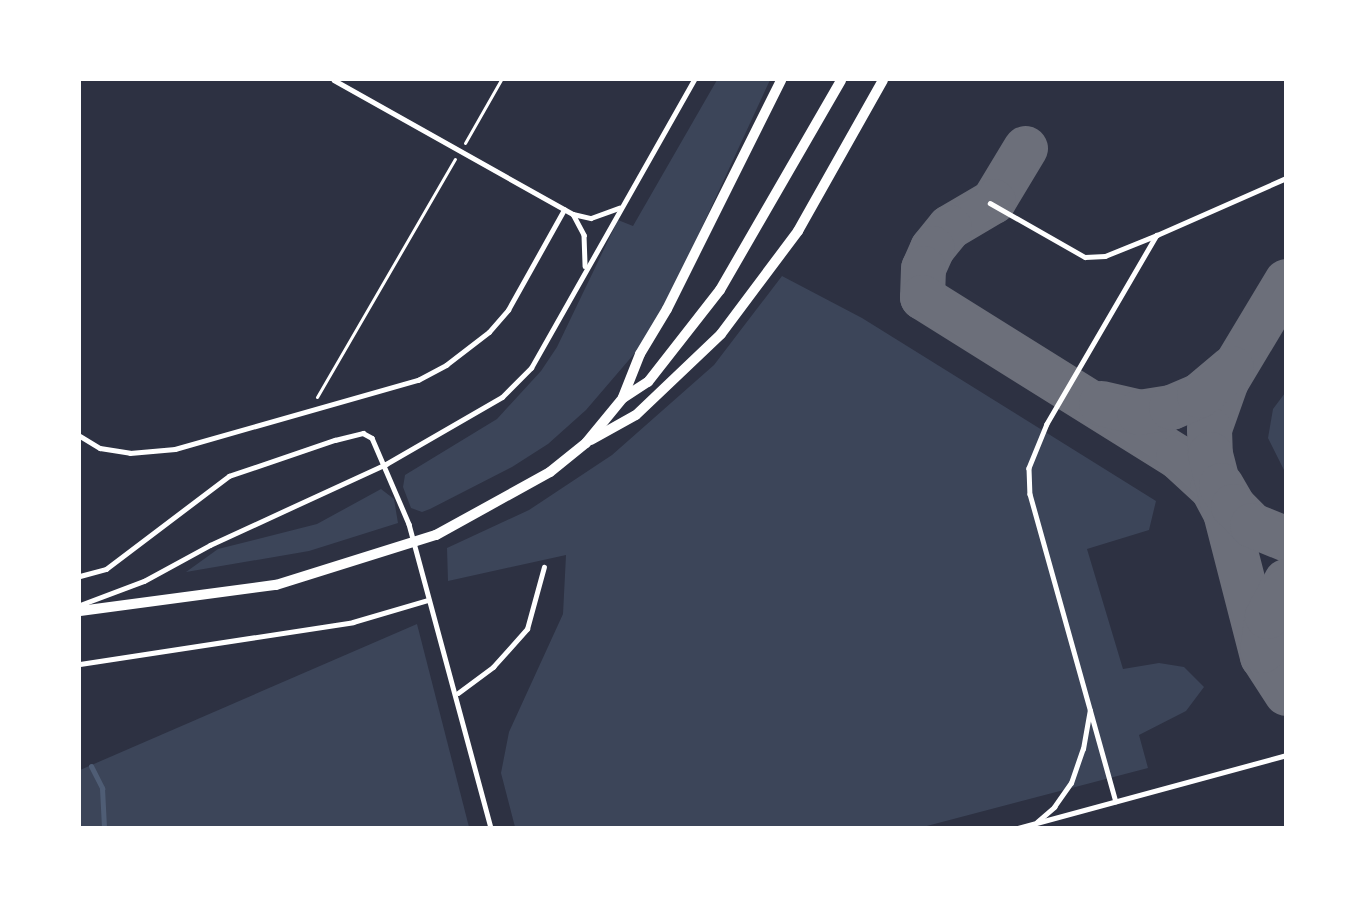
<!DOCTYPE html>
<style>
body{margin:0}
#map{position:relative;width:1365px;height:907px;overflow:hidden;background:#2d3142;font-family:Commissioner,sans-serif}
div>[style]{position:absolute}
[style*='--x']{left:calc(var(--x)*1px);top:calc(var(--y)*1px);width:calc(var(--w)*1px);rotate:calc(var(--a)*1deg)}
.green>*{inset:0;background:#3c4559}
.stream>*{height:5px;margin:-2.5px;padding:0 2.5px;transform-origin:2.5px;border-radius:2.5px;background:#4f5d75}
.taxiway>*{height:45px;margin:-22.5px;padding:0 22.5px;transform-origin:22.5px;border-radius:22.5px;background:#6c6f7a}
.path>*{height:3px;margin:-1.5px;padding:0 1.5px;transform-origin:1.5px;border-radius:1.5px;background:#fff}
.service>*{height:4.5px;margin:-2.25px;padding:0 2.25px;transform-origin:2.25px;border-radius:2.25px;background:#fff}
.tertiary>*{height:10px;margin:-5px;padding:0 5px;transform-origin:5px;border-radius:5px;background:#fff}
span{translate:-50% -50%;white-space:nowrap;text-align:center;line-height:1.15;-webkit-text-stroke:4.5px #fff;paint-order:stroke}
.frame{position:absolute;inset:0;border:81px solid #fff;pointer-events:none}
</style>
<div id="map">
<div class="green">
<div style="clip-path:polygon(717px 80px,770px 80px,667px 303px,640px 347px,586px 410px,548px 444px,512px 467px,430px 509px,422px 512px,411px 508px,403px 487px,405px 475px,497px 419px,541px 371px,557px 347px,618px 220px,633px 226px)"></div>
<div style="clip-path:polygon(782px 276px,862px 318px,1156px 501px,1149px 530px,1087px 549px,1123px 669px,1159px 663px,1184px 667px,1204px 687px,1186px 711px,1139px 735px,1148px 768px,923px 827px,515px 827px,501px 773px,509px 732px,563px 614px,566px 555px,448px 581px,447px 548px,529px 510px,612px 455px,714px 365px)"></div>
<div style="clip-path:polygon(1285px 393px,1285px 472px,1268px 438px,1273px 409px)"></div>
<div style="clip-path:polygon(381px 489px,394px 499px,398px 523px,309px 551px,186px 572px,218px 549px,317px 524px)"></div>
<div style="clip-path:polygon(417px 624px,469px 827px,80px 827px,80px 770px)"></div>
</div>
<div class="stream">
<div style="--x:91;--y:766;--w:25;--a:63"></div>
<div style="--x:102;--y:788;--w:40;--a:87.1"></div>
</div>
<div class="taxiway">
<div style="--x:1025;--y:148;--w:62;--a:121.1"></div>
<div style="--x:993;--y:201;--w:51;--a:149.4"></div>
<div style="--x:949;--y:227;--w:27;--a:129"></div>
<div style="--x:932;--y:248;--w:22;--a:114"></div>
<div style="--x:923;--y:268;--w:29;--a:92"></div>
<div style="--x:922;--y:297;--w:302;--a:32"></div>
<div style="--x:1178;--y:457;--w:46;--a:42.4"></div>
<div style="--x:1212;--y:488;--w:30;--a:62"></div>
<div style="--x:1286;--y:281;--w:117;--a:121"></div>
<div style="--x:1226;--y:381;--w:51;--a:109.5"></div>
<div style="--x:1209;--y:429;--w:25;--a:88"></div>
<div style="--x:1210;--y:454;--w:209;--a:75.6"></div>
<div style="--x:1262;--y:656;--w:44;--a:57"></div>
<div style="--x:1101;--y:403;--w:39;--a:13"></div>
<div style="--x:1139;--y:412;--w:32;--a:-9"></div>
<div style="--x:1171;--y:407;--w:30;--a:-23"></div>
<div style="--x:1199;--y:395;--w:42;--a:-40.2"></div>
<div style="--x:1221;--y:485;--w:24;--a:60"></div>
<div style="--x:1233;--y:506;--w:27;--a:45"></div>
<div style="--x:1252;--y:525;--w:37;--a:22"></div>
<div style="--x:1262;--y:650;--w:34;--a:-82"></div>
<div style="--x:1267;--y:616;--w:40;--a:-62"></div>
</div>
<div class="path">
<div style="--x:465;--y:143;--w:73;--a:-60.3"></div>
<div style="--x:317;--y:397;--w:275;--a:-59.9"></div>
</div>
<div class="service">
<div style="--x:334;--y:80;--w:274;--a:29.3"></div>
<div style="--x:573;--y:214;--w:18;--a:13"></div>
<div style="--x:591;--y:218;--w:30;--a:-20"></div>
<div style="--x:990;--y:203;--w:109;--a:29.6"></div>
<div style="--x:1085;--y:257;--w:20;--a:-3"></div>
<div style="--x:1105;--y:256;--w:56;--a:-22"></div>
<div style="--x:1157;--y:235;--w:219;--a:120.2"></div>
<div style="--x:1047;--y:424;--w:48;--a:112.2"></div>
<div style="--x:1029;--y:468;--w:26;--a:88"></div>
<div style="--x:1030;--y:494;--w:319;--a:74.4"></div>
<div style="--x:573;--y:214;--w:24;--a:62"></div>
<div style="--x:584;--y:235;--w:31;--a:88"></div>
<div style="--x:1157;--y:235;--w:141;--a:-23.8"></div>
<div style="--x:80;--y:436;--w:23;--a:31"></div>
<div style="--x:100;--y:448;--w:30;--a:9"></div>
<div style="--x:130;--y:453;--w:45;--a:-5.1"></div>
<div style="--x:175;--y:449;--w:253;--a:-15.9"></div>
<div style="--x:418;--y:380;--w:32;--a:-28"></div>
<div style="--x:446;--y:365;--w:54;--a:-37.5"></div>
<div style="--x:489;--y:332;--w:29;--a:-49"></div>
<div style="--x:508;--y:310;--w:115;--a:-60.8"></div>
<div style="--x:80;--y:576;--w:27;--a:-15"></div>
<div style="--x:106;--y:569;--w:154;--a:-37.1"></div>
<div style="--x:229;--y:476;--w:112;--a:-18.8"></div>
<div style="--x:335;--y:440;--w:29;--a:-14"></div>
<div style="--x:363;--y:433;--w:10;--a:29"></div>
<div style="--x:372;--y:438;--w:94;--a:66.7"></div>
<div style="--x:409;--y:524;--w:315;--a:74.9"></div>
<div style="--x:80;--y:605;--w:68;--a:-20.6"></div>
<div style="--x:144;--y:581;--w:75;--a:-28.6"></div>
<div style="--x:210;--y:545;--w:194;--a:-24.7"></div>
<div style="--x:386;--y:464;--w:134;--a:-30"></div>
<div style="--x:502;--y:397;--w:41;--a:-45"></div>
<div style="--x:531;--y:368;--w:331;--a:-60.5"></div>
<div style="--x:80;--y:664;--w:276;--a:-8.7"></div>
<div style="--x:353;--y:622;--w:78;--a:-16.3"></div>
<div style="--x:458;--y:693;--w:44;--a:-36.6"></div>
<div style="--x:493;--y:667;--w:51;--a:-48.2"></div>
<div style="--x:527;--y:629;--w:64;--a:-74.7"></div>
<div style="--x:1037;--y:822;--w:23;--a:-41"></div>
<div style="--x:1054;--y:807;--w:29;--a:-55"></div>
<div style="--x:1071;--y:783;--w:36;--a:-71"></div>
<div style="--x:1083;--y:749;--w:39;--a:-80"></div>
<div style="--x:1018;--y:828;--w:278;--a:-15.2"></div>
</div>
<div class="tertiary">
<div style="--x:623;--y:397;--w:46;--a:-68.4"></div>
<div style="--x:640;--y:354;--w:52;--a:-59"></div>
<div style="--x:667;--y:309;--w:256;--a:-63.5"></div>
<div style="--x:591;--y:440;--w:51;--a:-29.1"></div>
<div style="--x:636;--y:415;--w:117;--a:-43.6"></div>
<div style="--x:721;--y:334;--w:129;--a:-53.2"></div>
<div style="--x:798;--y:231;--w:173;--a:-60.6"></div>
<div style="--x:80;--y:611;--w:198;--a:-7.6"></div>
<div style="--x:276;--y:585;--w:168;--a:-17.4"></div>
<div style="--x:436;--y:535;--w:130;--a:-28.9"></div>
<div style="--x:550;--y:472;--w:46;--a:-38.9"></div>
<div style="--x:586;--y:443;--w:58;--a:-50.6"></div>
<div style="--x:623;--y:398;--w:30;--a:-33"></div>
<div style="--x:648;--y:382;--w:117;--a:-52"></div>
<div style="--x:720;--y:290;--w:242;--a:-60"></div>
</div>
<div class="frame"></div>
</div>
